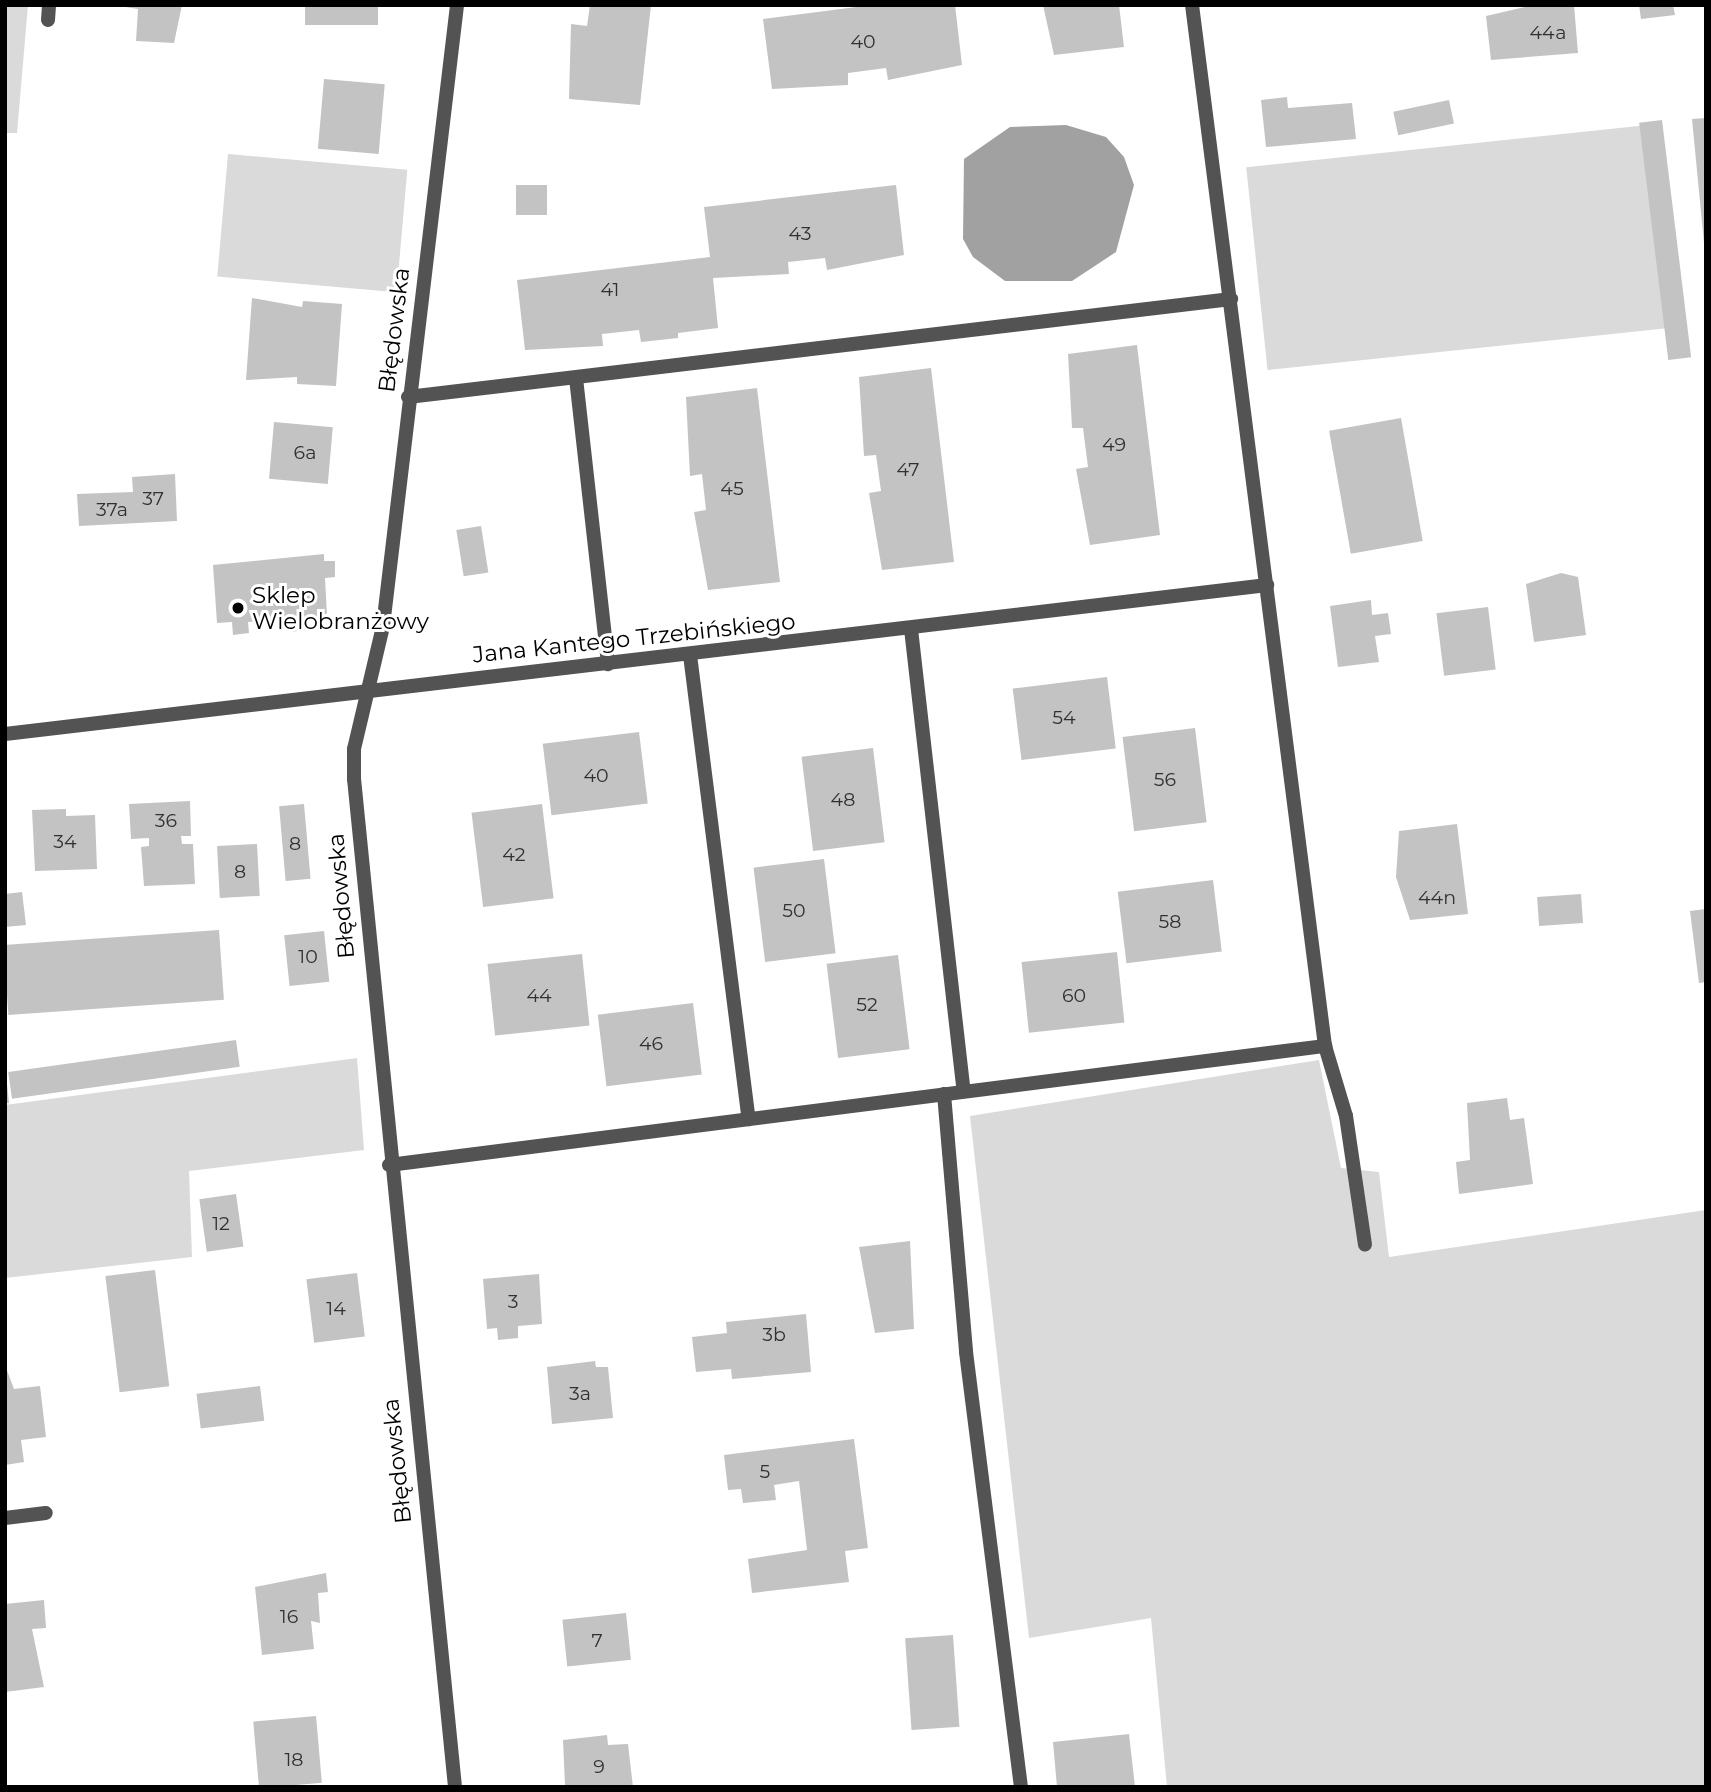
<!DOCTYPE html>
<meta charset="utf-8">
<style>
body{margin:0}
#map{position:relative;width:1711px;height:1792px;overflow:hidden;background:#fff;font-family:Montserrat,sans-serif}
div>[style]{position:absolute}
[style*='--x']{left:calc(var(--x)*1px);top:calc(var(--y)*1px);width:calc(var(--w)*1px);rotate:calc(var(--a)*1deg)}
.green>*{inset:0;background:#dadada;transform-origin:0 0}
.water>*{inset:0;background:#a1a1a1}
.building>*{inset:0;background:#c3c3c3;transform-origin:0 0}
.lane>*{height:14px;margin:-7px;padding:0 7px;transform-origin:7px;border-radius:7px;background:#535353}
.street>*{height:14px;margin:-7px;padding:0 7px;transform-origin:7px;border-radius:7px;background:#535353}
.dots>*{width:19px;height:19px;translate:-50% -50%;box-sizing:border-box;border:4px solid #fff;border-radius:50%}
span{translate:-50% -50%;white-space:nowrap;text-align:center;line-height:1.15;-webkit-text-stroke:6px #fff;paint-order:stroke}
.number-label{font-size:19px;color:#313131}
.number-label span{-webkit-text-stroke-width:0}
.street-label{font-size:23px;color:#000}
.poi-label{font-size:23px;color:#000}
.left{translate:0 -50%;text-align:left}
.frame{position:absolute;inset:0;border:7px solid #000;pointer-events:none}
</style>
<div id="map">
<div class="green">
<div style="clip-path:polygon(5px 5px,28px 5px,17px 133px,5px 133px)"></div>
<div style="left:1648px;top:125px;width:204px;height:404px;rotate:84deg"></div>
<div style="left:228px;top:154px;width:180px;height:123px;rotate:5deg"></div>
<div style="clip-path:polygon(357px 1058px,364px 1150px,189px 1171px,192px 1257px,5px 1278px,5px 1105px)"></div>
<div style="clip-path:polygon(1319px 1060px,1341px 1168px,1379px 1172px,1389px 1257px,1706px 1210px,1706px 1787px,1167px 1787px,1151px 1618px,1029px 1638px,970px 1116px)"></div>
</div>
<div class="water">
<div style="clip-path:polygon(1066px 125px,1106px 137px,1124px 157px,1134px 185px,1116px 252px,1072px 281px,1005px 281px,973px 257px,963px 239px,964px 159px,1010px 127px)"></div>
</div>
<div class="building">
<div style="clip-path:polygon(113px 5px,182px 5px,174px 43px,136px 41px,138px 9px)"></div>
<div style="left:305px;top:5px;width:73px;height:20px"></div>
<div style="clip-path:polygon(590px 5px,651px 5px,640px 105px,569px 99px,571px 24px,587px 26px)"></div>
<div style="clip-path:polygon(872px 5px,955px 5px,962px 65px,888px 80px,886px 68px,848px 73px,848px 85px,772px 89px,763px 19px)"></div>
<div style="clip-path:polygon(1043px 5px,1119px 5px,1124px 47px,1054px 55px)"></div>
<div style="clip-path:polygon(1533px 5px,1574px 5px,1578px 53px,1491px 60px,1486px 16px)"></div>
<div style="clip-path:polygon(1639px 5px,1673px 5px,1675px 15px,1641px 19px)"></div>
<div style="left:324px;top:79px;width:61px;height:70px;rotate:5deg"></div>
<div style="clip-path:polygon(1287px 97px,1288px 108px,1352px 103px,1356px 139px,1266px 147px,1261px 100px)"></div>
<div style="left:1449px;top:100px;width:24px;height:57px;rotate:78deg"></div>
<div style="clip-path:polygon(1706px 118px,1706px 242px,1704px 243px,1692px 119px)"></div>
<div style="left:1662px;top:120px;width:239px;height:23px;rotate:83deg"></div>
<div style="left:516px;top:185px;width:31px;height:30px"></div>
<div style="clip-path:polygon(896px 185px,904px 255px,827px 270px,825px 258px,788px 262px,789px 274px,713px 278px,718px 328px,678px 333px,678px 338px,641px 342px,639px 330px,602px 334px,603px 346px,525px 350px,517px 280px,710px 257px,704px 207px)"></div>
<div style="clip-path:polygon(252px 298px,302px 307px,303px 301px,342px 304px,336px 386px,297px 384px,297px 377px,246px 380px)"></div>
<div style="clip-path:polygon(1137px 345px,1160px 535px,1090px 545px,1076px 469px,1088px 467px,1083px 428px,1072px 428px,1068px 354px)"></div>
<div style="clip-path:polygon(931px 368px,954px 562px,882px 570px,869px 493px,881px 491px,876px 455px,864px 456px,859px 377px)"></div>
<div style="clip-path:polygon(757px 388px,780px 582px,708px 590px,694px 512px,706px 510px,702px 474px,690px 476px,686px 397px)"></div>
<div style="left:1401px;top:418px;width:125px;height:73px;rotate:80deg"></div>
<div style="left:274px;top:422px;width:59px;height:57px;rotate:5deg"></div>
<div style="clip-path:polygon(175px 474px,177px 521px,79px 526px,77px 494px,133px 492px,132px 477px)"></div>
<div style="left:481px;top:526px;width:47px;height:25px;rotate:81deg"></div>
<div style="clip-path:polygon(324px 554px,324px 561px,335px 561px,335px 577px,325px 578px,327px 616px,306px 618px,306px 630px,290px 632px,289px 619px,248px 622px,249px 633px,233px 635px,232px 622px,217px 623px,213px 565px)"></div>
<div style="clip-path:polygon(1561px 573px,1578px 577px,1586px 635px,1534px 642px,1526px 584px)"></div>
<div style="clip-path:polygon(1371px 600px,1372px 615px,1388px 613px,1391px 634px,1375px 636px,1379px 662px,1338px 667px,1330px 606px)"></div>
<div style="left:1488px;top:607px;width:63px;height:52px;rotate:83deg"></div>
<div style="left:1107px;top:677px;width:72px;height:95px;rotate:83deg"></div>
<div style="left:1195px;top:728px;width:95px;height:73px;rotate:83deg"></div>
<div style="left:639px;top:732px;width:72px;height:97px;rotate:83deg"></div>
<div style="left:873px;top:748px;width:95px;height:72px;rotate:83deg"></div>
<div style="clip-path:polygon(190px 801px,191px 836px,181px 836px,182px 844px,193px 844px,195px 884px,144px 886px,141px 847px,149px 846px,149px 838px,131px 839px,129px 804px)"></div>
<div style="left:304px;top:804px;width:75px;height:25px;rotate:85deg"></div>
<div style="left:542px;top:804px;width:95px;height:71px;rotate:83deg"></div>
<div style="clip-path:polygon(66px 809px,66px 816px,95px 815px,97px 869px,35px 871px,32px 810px)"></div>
<div style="clip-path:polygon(1457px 824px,1468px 914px,1410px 920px,1396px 877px,1399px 831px)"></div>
<div style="left:257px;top:844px;width:52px;height:40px;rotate:87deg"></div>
<div style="left:824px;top:859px;width:95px;height:71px;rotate:83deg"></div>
<div style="left:1213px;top:880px;width:72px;height:96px;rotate:83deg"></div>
<div style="clip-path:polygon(22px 892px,26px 925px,5px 927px,5px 894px)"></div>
<div style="left:1581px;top:894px;width:29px;height:44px;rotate:86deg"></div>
<div style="clip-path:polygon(1706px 909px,1706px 982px,1699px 983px,1690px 911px)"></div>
<div style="left:219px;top:930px;width:70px;height:216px;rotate:86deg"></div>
<div style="left:324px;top:931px;width:51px;height:40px;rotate:84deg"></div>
<div style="left:1117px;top:952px;width:71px;height:96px;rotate:84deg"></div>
<div style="left:582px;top:954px;width:72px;height:95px;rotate:84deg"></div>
<div style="left:898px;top:955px;width:95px;height:72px;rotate:83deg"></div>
<div style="left:693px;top:1003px;width:72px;height:96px;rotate:83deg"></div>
<div style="left:236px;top:1040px;width:27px;height:230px;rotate:82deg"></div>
<div style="clip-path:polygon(7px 1084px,9px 1103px,5px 1103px,5px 1085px)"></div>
<div style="clip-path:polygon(1507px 1098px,1510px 1120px,1524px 1118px,1533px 1184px,1459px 1194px,1456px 1162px,1470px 1160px,1467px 1103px)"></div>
<div style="left:236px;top:1194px;width:53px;height:37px;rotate:82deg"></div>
<div style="clip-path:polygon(910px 1241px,914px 1329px,875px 1333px,859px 1247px)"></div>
<div style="left:155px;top:1270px;width:117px;height:50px;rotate:83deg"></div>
<div style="left:357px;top:1273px;width:64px;height:51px;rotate:83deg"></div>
<div style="clip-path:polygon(539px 1274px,542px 1324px,518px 1326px,518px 1338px,498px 1340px,497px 1328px,487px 1329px,483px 1279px)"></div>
<div style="clip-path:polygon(806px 1314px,811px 1372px,732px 1379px,731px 1369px,696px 1372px,692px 1337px,727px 1333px,726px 1322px)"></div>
<div style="clip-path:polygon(595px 1361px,596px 1367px,608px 1367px,613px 1418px,552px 1424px,547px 1367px)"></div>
<div style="clip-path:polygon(5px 1365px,14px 1389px,40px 1386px,46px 1437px,21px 1440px,24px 1462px,5px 1465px)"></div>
<div style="left:260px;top:1386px;width:35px;height:64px;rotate:83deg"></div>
<div style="clip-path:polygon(854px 1439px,868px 1548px,845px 1551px,849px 1582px,752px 1593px,748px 1559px,807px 1550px,799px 1481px,774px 1485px,776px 1500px,743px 1503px,741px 1489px,728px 1490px,724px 1455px)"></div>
<div style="clip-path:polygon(326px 1573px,328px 1592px,318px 1593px,320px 1623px,311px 1621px,314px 1649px,262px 1655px,255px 1587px)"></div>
<div style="clip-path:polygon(44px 1600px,46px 1628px,32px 1629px,44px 1687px,5px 1692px,5px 1604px)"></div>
<div style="left:626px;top:1613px;width:47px;height:64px;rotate:84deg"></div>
<div style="left:953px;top:1635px;width:92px;height:48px;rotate:86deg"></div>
<div style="left:316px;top:1716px;width:67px;height:63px;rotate:85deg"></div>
<div style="clip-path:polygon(1129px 1734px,1135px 1787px,1057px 1787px,1053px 1742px)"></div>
<div style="clip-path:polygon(607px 1735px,608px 1745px,628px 1744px,633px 1787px,565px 1786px,563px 1740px)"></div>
</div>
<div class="lane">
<div style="--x:48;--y:20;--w:15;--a:-86"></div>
<div style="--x:576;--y:378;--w:288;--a:83.6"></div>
<div style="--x:408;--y:397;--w:829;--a:-6.79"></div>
<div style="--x:911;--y:629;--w:465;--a:83.5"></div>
<div style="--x:690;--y:655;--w:468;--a:82.8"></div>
<div style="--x:1325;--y:1046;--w:73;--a:73.3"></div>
<div style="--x:1346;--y:1116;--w:130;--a:81.6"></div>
<div style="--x:944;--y:1094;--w:259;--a:85.1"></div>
<div style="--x:966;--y:1352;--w:438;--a:82.8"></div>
<div style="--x:5;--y:1518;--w:41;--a:-7"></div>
</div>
<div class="street">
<div style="--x:5;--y:734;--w:1271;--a:-6.73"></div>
<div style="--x:389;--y:1165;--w:944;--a:-7.25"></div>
<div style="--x:1325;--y:1046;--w:1049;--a:-97.28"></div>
<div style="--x:455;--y:1787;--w:1013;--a:-95.72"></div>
<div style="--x:354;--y:779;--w:30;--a:-90"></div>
<div style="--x:354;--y:749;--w:126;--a:-76.7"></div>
<div style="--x:383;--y:626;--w:625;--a:-83.2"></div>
</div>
<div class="dots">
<div style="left:238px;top:608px;background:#000"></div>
</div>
<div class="number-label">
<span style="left:1548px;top:33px">44a</span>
<span style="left:863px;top:42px">40</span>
<span style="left:800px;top:234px">43</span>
<span style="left:610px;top:290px">41</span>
<span style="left:1114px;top:445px">49</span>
<span style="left:305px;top:453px">6a</span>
<span style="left:908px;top:470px">47</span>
<span style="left:732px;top:489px">45</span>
<span style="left:153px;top:499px">37</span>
<span style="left:112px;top:510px">37a</span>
<span style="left:1064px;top:718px">54</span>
<span style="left:596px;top:776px">40</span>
<span style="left:1165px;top:780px">56</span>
<span style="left:843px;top:800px">48</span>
<span style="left:166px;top:821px">36</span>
<span style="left:65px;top:842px">34</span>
<span style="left:295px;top:844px">8</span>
<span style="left:514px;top:855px">42</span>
<span style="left:240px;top:872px">8</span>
<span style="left:1437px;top:898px">44n</span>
<span style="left:794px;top:911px">50</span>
<span style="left:1170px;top:922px">58</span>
<span style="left:308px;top:957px">10</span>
<span style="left:539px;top:996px">44</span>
<span style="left:1074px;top:996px">60</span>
<span style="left:867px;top:1005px">52</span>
<span style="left:651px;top:1044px">46</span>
<span style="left:221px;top:1224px">12</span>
<span style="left:513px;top:1302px">3</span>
<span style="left:336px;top:1309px">14</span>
<span style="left:774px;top:1335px">3b</span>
<span style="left:580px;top:1394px">3a</span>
<span style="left:765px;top:1472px">5</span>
<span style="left:289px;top:1617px">16</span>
<span style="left:597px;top:1641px">7</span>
<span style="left:294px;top:1760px">18</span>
<span style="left:599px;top:1767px">9</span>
</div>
<div class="street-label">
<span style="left:394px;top:330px;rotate:-83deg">Błędowska</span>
<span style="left:634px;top:638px;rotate:-6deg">Jana Kantego Trzebińskiego</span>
<span style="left:341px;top:896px;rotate:-95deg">Błędowska</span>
<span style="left:397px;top:1461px;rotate:-96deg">Błędowska</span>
</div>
<div class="poi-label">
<span class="left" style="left:252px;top:608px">Sklep<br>Wielobranżowy</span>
</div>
<div class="frame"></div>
</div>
